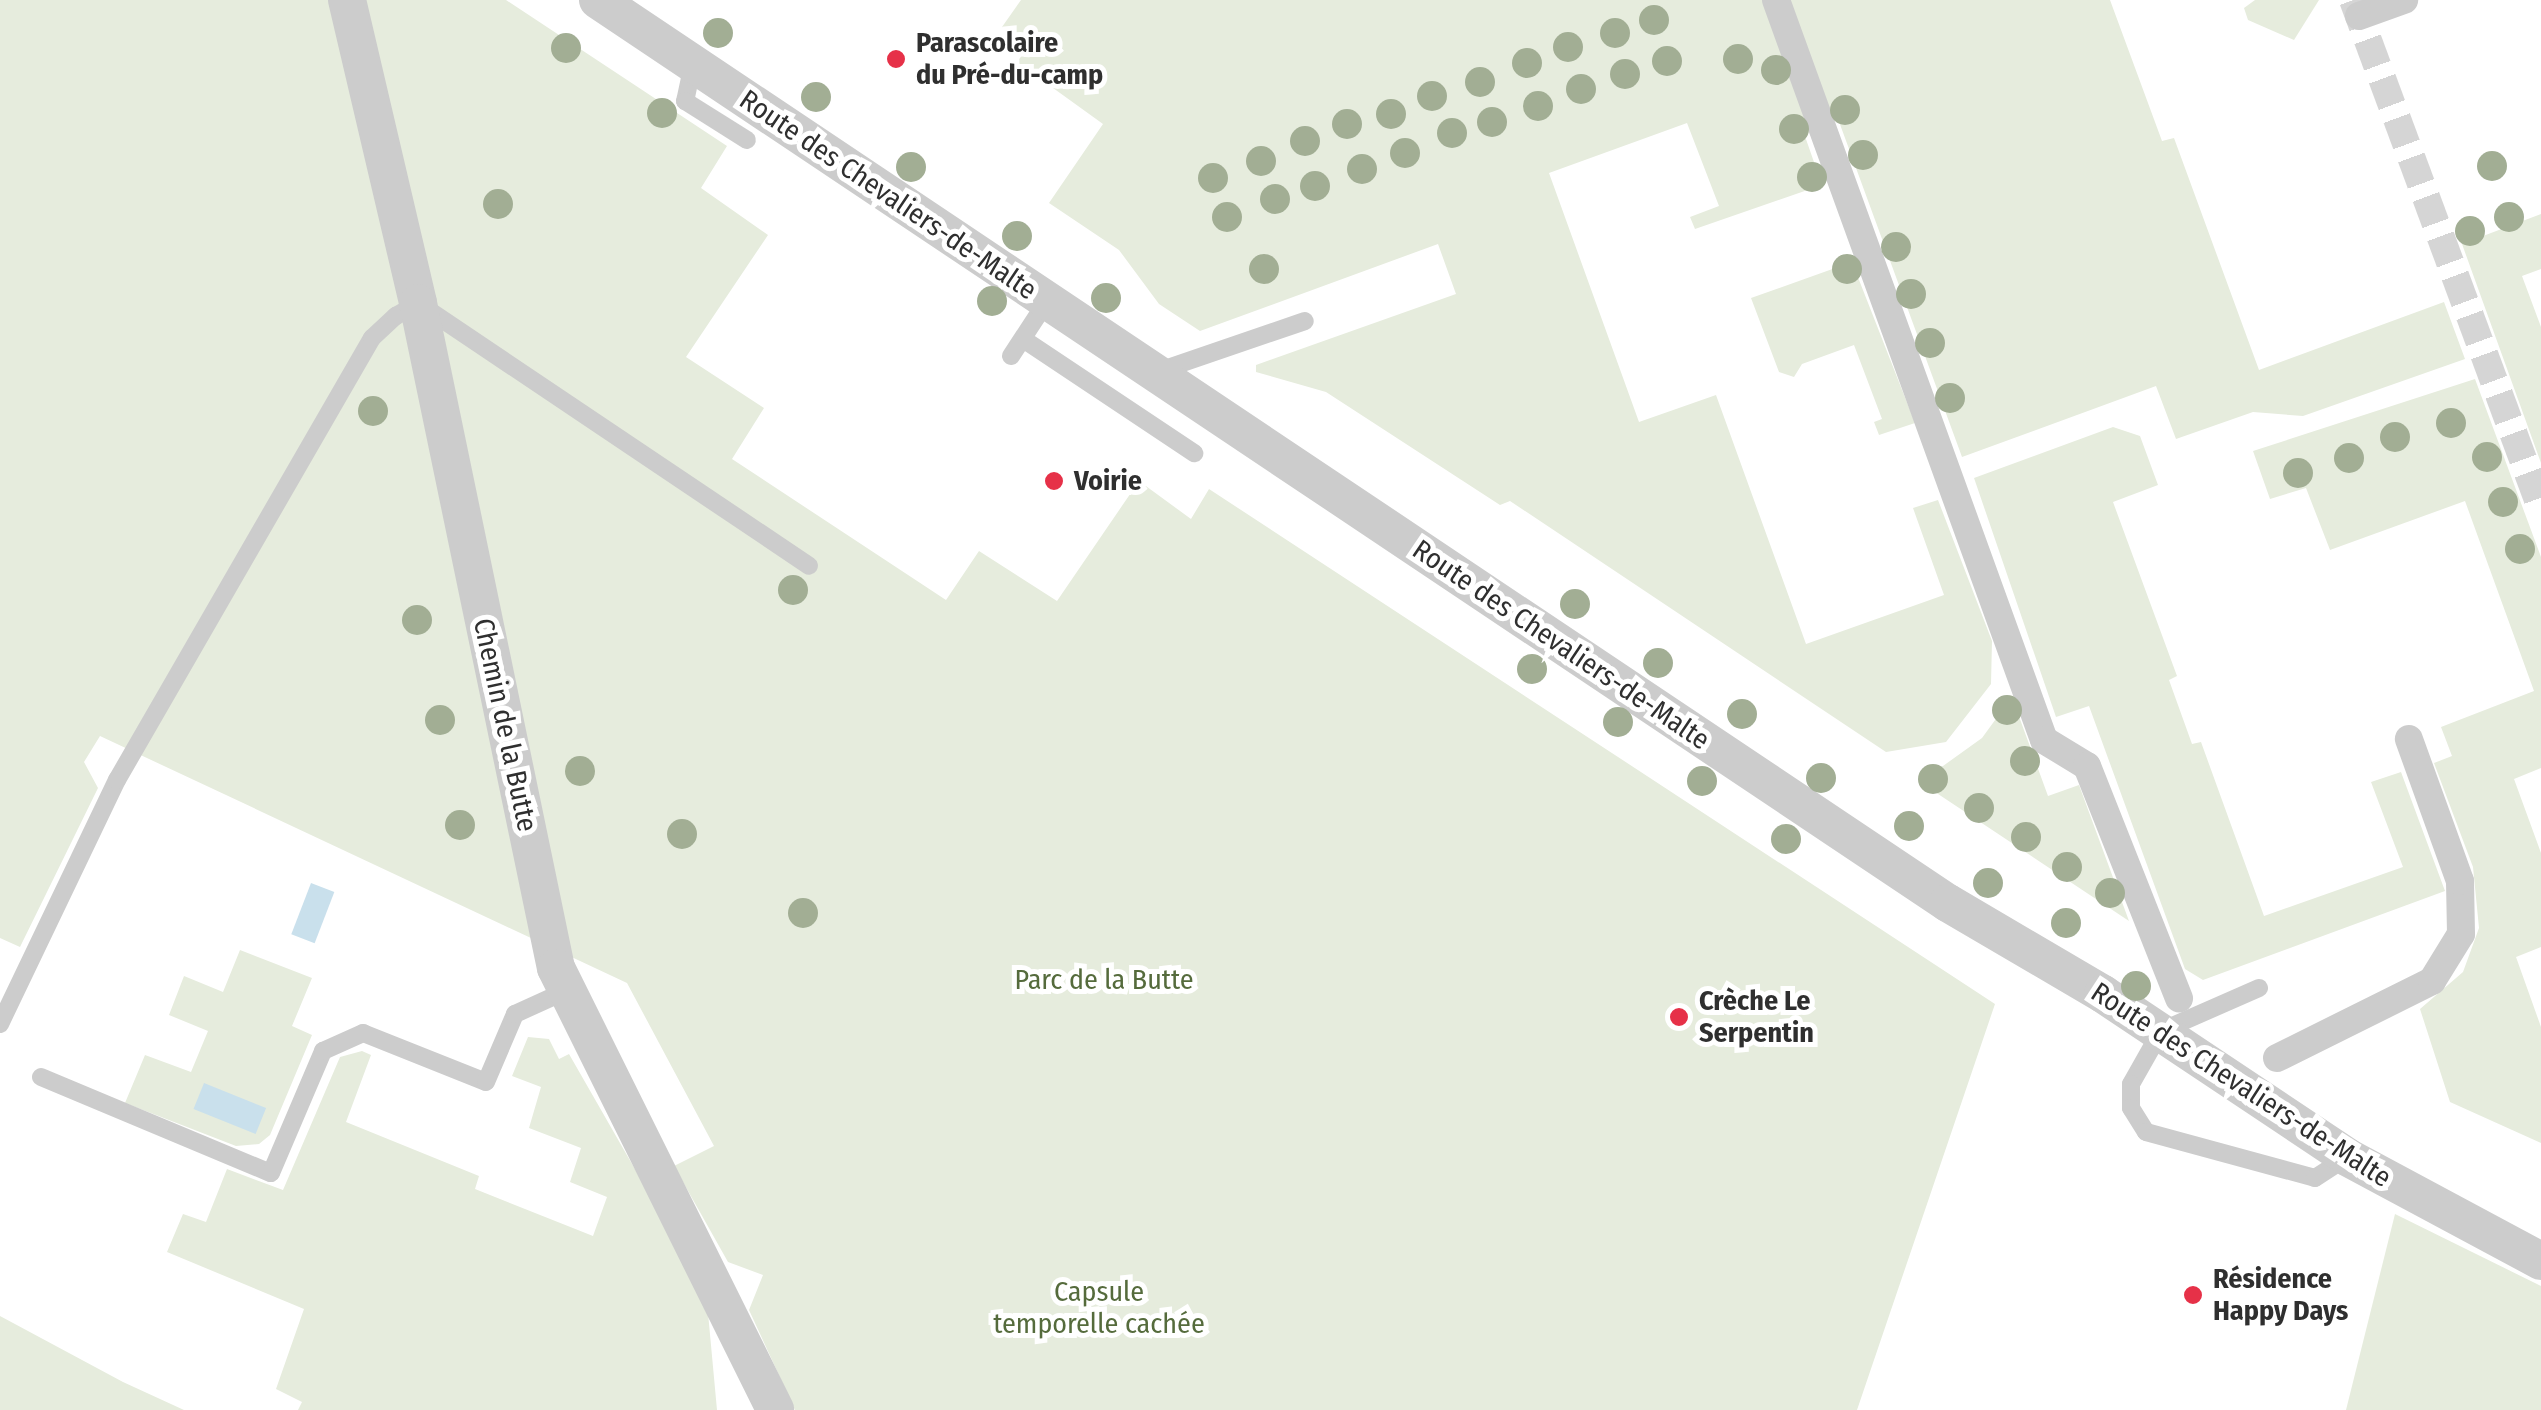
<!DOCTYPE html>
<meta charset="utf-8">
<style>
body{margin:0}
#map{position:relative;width:2541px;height:1410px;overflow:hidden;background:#fff;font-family:"Fira Sans Condensed",sans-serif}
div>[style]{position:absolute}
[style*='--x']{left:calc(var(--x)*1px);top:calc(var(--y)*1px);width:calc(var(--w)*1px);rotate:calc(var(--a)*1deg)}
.green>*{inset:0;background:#e6ecdd}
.water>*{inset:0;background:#c9e0ec;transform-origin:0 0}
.pedestrian-tunnel>*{height:28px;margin-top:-14px;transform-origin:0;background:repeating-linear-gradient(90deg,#d5d5d5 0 28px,transparent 0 42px)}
.service>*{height:18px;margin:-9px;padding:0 9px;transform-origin:9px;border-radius:9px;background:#ccc}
.pedestrian>*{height:28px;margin:-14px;padding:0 14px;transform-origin:14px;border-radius:14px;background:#ccc}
.minor>*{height:38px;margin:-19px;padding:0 19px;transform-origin:19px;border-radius:19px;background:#ccc}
.trees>*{width:30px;height:30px;margin:-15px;border-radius:50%;background:#a2ae94}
.dots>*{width:28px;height:28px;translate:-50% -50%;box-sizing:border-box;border:5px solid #fff;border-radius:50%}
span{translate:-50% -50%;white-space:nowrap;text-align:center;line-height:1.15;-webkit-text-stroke:10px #fff;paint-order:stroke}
.poi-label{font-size:28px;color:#2f2f2f;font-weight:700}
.left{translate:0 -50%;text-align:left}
.street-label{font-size:28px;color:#2f2f2f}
.park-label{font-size:28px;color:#556b3c}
</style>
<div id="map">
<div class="green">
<div style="clip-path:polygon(0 0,506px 0,727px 146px,701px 188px,768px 235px,686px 357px,764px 408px,732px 459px,946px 600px,979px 551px,1057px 601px,1139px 481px,1191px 519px,1209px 489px,1995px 1004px,1857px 1410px,795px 1410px,749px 1310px,763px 1275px,728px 1262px,674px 1166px,714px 1146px,627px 983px,100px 736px,84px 762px,98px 788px,20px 947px,0 938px)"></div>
<div style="clip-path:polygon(1021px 0,2110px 0,2162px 141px,2174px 138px,2259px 370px,2444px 302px,2465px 359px,2303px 416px,2253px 412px,2176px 439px,2156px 386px,1962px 457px,1834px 108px,1800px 122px,1822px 185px,1695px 229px,1690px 217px,1719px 206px,1687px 123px,1549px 173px,1639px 422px,1716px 395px,1806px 644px,1944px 595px,1913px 508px,1938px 500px,1992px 641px,1991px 684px,1946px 742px,1886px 752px,1510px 501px,1500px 505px,1326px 392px,1256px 372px,1256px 365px,1456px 294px,1438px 244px,1200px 331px,1159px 304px,1119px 250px,1049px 203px,1103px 124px,1017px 62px,1029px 46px,1002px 27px)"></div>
<div style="clip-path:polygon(2255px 0,2319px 0,2294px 40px,2248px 20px,2244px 8px)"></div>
<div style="clip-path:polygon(2541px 214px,2541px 269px,2522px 276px,2541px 327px,2541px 463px,2462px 244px)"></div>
<div style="clip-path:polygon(1852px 262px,1915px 423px,1879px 435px,1874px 422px,1882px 419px,1854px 345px,1802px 364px,1794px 377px,1779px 372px,1751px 298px)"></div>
<div style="clip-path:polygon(2475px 379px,2541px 557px,2541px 768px,2514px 779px,2541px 853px,2541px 947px,2516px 957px,2541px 1027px,2541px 1143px,2450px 1102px,2420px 1009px,2463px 972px,2479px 928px,2473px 867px,2434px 763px,2452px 756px,2441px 727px,2534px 691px,2465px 501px,2330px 550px,2306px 488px,2270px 499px,2253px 451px)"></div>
<div style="clip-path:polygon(2113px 427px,2140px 436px,2158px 485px,2113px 502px,2177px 676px,2169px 680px,2192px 744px,2201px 742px,2264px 916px,2403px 867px,2371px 782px,2401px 772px,2445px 891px,2203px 980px,2185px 969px,2089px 706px,2056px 717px,1974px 478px)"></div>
<div style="clip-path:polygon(2006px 705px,2017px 711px,2048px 796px,2079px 785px,2129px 921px,1920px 782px,1920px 773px,1943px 766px,1982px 738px)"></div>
<div style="clip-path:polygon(240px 950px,312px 978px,292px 1026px,312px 1035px,270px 1135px,259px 1144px,236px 1146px,125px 1103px,145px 1055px,191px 1072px,208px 1031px,169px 1015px,184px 976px,223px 992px)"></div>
<div style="clip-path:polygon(528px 1037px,549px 1039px,559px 1059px,569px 1054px,679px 1246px,707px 1302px,717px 1410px,298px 1410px,302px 1402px,276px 1389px,304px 1309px,167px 1252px,183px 1214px,206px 1222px,227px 1169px,283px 1190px,340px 1057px,362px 1051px,371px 1055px,346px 1122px,479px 1176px,475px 1189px,593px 1236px,607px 1197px,570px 1182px,581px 1148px,529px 1128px,541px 1087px,512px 1076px)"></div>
<div style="clip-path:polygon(2395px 1214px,2541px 1286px,2541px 1410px,2346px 1410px)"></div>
<div style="clip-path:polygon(0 1316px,123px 1382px,184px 1410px,0 1410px)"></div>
</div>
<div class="water">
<div style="left:311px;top:883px;width:25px;height:55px;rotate:21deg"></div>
<div style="left:204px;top:1083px;width:67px;height:28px;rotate:22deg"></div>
</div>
<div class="pedestrian-tunnel">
<div style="--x:2353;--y:0;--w:542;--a:69.69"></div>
</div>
<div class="service">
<div style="--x:693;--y:64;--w:38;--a:102"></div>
<div style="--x:685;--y:101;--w:73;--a:32.2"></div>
<div style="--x:1023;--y:339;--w:206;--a:33.7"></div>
<div style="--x:1011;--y:356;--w:66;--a:-56.8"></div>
<div style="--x:1159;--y:371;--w:154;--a:-18.9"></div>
<div style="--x:2259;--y:988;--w:107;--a:156.3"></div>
<div style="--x:2161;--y:1031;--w:61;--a:119.5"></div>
<div style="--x:2131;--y:1084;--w:24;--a:90"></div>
<div style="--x:2131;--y:1108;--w:28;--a:58"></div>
<div style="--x:2146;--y:1132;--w:175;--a:15.2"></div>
<div style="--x:2315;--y:1178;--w:38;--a:-33"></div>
<div style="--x:0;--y:1024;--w:271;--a:-64.4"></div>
<div style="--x:117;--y:780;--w:510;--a:-60.02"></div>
<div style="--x:372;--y:338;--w:33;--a:-43"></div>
<div style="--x:396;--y:316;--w:26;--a:-31"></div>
<div style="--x:418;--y:303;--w:471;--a:33.9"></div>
<div style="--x:41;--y:1077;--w:249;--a:22.7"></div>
<div style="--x:271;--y:1173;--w:133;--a:-66.9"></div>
<div style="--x:323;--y:1051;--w:44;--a:-24.2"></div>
<div style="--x:363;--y:1033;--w:132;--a:21.7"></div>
<div style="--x:486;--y:1082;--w:74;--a:-66.9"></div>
<div style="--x:515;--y:1014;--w:58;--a:-24.4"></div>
</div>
<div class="pedestrian">
<div style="--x:1776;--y:0;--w:787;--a:70.09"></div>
<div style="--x:2044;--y:740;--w:50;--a:31.2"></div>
<div style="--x:2087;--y:766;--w:250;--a:68.4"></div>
<div style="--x:2359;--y:16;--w:48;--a:-19.6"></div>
<div style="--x:2277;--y:1058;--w:173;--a:-26.4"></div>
<div style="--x:2432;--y:981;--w:55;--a:-58.3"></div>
<div style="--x:2461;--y:934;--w:53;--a:-91.1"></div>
<div style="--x:2460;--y:881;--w:151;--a:-109.8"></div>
</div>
<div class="minor">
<div style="--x:347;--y:0;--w:311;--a:76.8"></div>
<div style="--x:418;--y:303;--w:679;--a:78.28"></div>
<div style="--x:556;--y:968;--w:493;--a:63.6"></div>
<div style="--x:598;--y:0;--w:1624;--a:33.78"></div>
<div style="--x:1948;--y:903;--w:180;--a:30.4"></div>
<div style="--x:2103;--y:994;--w:293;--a:33.7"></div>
<div style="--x:2347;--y:1157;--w:220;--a:28.2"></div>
</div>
<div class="trees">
<div style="left:1654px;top:20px"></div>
<div style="left:718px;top:33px"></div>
<div style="left:1615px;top:33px"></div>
<div style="left:1568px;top:47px"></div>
<div style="left:566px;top:48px"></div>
<div style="left:1738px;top:59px"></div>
<div style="left:1667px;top:61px"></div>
<div style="left:1527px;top:63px"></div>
<div style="left:1776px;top:70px"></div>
<div style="left:1625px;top:74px"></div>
<div style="left:1480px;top:82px"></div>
<div style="left:1581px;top:89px"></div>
<div style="left:1432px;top:96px"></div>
<div style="left:816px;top:97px"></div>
<div style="left:1538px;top:106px"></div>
<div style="left:1845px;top:110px"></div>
<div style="left:662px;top:113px"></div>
<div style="left:1391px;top:114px"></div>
<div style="left:1492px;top:122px"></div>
<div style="left:1347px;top:124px"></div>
<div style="left:1794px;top:129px"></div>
<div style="left:1452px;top:133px"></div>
<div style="left:1305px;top:141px"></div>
<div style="left:1405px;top:153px"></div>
<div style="left:1863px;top:155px"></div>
<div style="left:1261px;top:161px"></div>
<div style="left:2492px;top:166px"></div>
<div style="left:911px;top:167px"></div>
<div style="left:1362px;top:169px"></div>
<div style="left:1812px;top:177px"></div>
<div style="left:1213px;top:178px"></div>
<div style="left:1315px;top:186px"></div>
<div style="left:1275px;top:199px"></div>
<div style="left:498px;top:204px"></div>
<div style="left:1227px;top:217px"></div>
<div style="left:2509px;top:217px"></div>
<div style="left:2470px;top:231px"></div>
<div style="left:1017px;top:236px"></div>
<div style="left:1896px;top:247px"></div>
<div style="left:1264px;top:269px"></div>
<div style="left:1847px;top:269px"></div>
<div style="left:1911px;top:294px"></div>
<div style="left:1106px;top:298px"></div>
<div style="left:992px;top:301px"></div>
<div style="left:1930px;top:343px"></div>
<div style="left:1950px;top:398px"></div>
<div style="left:373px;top:411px"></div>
<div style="left:2451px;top:423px"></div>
<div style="left:2395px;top:437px"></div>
<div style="left:2487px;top:457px"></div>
<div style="left:2349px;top:458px"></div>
<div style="left:2298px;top:473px"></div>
<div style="left:2503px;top:502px"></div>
<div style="left:2520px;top:549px"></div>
<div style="left:793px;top:590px"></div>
<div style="left:1575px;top:604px"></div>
<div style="left:417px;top:620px"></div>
<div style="left:1658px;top:663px"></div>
<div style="left:1532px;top:669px"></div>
<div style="left:2007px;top:710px"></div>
<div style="left:1742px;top:714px"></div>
<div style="left:440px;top:720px"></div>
<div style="left:1618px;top:722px"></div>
<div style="left:2025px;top:761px"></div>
<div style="left:580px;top:771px"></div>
<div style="left:1821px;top:778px"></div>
<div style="left:1933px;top:779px"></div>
<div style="left:1702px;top:781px"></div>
<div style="left:1979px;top:808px"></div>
<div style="left:460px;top:825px"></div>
<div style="left:1909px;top:826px"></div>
<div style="left:682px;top:834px"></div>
<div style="left:2026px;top:837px"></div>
<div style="left:1786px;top:839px"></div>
<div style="left:2067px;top:867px"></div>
<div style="left:1988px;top:883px"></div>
<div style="left:2110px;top:893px"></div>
<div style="left:803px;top:913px"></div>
<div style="left:2066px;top:923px"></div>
<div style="left:2136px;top:986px"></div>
</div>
<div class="dots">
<div style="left:896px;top:59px;background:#e63148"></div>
<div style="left:1054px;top:481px;background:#e63148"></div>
<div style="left:1679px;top:1017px;background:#e63148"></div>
<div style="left:2193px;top:1295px;background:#e63148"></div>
</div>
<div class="poi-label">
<span class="left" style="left:916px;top:59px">Parascolaire<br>du Pré-du-camp</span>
<span class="left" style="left:1074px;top:481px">Voirie</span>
<span class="left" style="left:1699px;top:1017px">Crèche Le<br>Serpentin</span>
<span class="left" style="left:2213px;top:1295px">Résidence<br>Happy Days</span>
</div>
<div class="street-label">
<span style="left:888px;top:195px;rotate:34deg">Route des Chevaliers-de-Malte</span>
<span style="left:1561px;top:645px;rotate:34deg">Route des Chevaliers-de-Malte</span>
<span style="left:505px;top:725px;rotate:78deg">Chemin de la Butte</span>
<span style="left:2241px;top:1085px;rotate:33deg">Route des Chevaliers-de-Malte</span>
</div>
<div class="park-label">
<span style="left:1104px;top:980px">Parc de la Butte</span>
<span style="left:1099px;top:1308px">Capsule<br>temporelle cachée</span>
</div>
</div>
